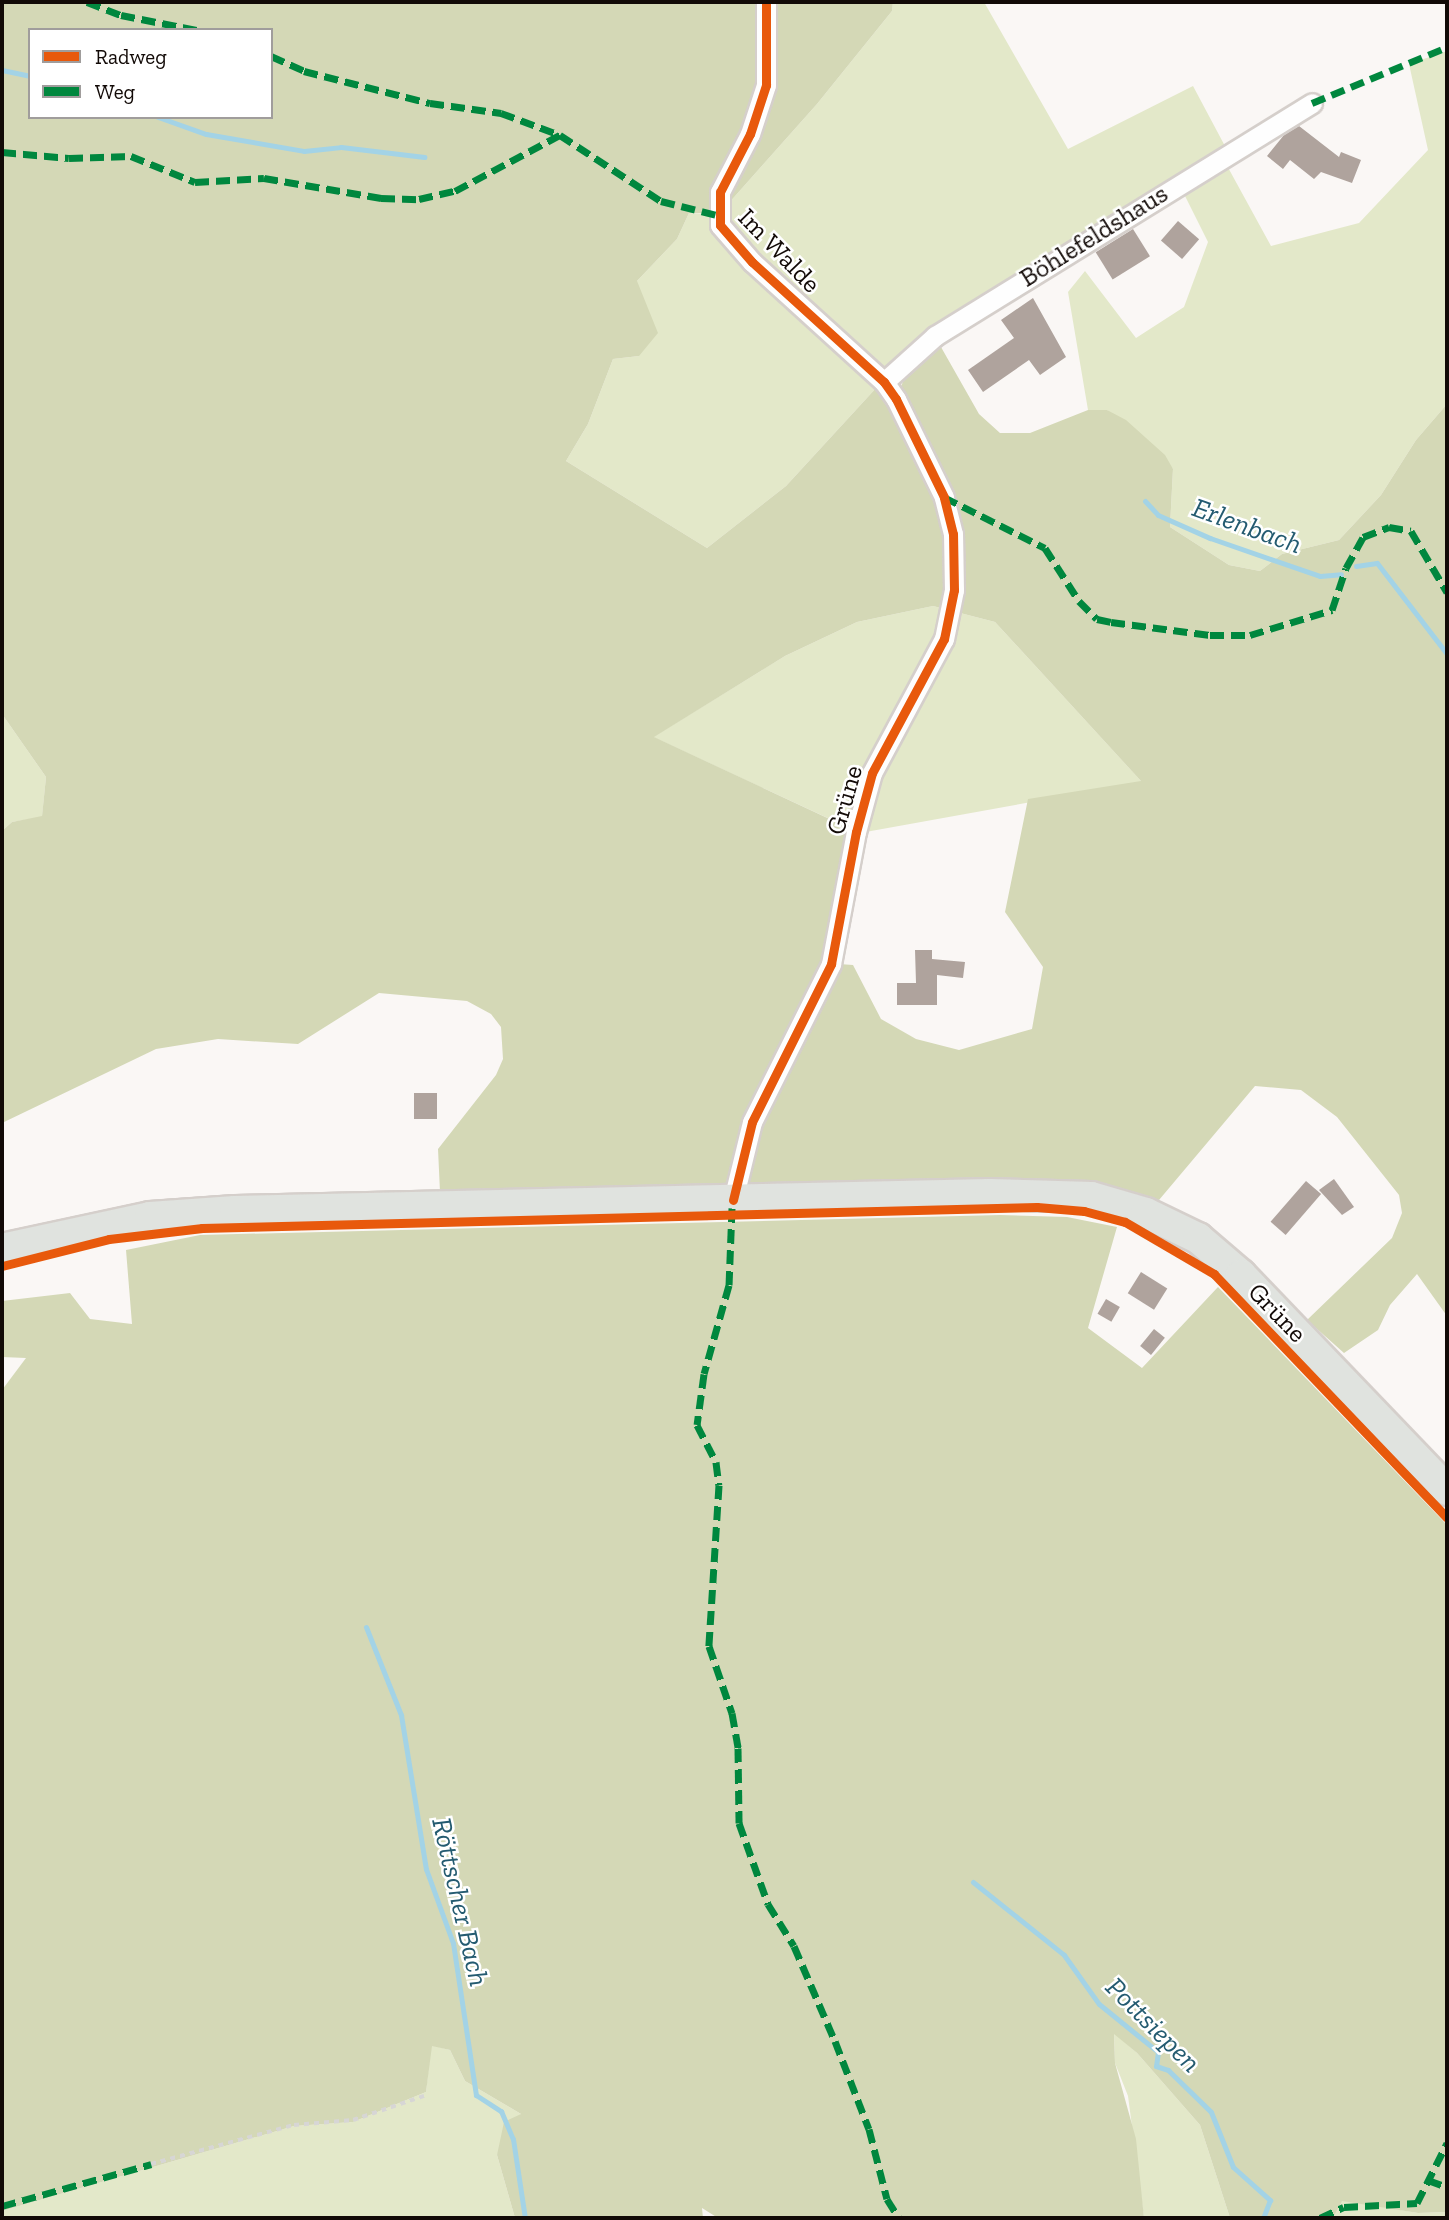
<!DOCTYPE html>
<meta charset="utf-8">
<style>
body{margin:0}
#map{position:relative;width:1449px;height:2220px;overflow:hidden;background:#faf7f5;font-family:"Zilla Slab",serif}
div>[style]{position:absolute}
[style*='--x']{left:calc(var(--x)*1px);top:calc(var(--y)*1px);width:calc(var(--w)*1px);rotate:calc(var(--a)*1deg)}
.green>*{inset:0;background:#e3e8c9}
.forest>*{inset:0;background:#d4d8b6}
.stream>*{height:5px;margin:-2.5px;padding:0 2.5px;transform-origin:2.5px;border-radius:2.5px;background:#a3d3e6}
.building>*{inset:0;background:#afa39d;transform-origin:0 0}
.path>*{height:3.5px;margin-top:-1.75px;transform-origin:0;background:repeating-linear-gradient(90deg,#d7d6d5 0 5px,transparent 0 10px)}
.roads{filter:drop-shadow(2px 0 #d5cfcb) drop-shadow(-2px 0 #d5cfcb) drop-shadow(0 2px #d5cfcb) drop-shadow(0 -2px #d5cfcb)}
.street>*{height:19px;margin:-9.5px;padding:0 9.5px;transform-origin:9.5px;border-radius:9.5px;background:#fefefe}
.primary>*{height:30px;margin:-15px;padding:0 15px;transform-origin:15px;border-radius:15px;background:#e0e3df}
.quiet>*{height:7px;margin-top:-3.5px;transform-origin:0;background:repeating-linear-gradient(90deg,#00873e 0 14px,transparent 0 21px)}
.cycleway>*{height:9px;margin:-4.5px;padding:0 4.5px;transform-origin:4.5px;border-radius:4.5px;background:#e8590c}
span{translate:-50% -50%;white-space:nowrap;text-align:center;line-height:1.15;-webkit-text-stroke:5px #fff;paint-order:stroke}
.street-label{font-size:26px;color:#120a07}
.water-label{font-size:28px;color:#245b70;font-style:italic}
.frame{position:absolute;inset:0;border:4px solid #120a07;pointer-events:none}
.legend{position:absolute;left:28px;top:28px;width:245px;height:91px;box-sizing:border-box;background:#fff;border:2px solid #a09d9c;margin:0;padding:9px 12px;list-style:none;font-size:21px;color:#120a07}
.legend li{display:flex;align-items:center;gap:14px;height:35px}
.legend b{width:35px;border:2px solid #a09d9c}
</style>
<div id="map">
<div class="green">
<div style="clip-path:polygon(893px 2px,984px 2px,1068px 149px,1193px 86px,1226px 148px,889px 366px,876px 369px,795px 296px,720px 213px,817px 104px,892px 11px)"></div>
<div style="clip-path:polygon(1447px 51px,1447px 404px,1416px 440px,1381px 495px,1339px 540px,1282px 554px,1260px 571px,1229px 565px,1170px 527px,1173px 469px,1107px 410px,1088px 410px,1068px 292px,1085px 271px,1136px 338px,1184px 307px,1208px 242px,1182px 190px,1225px 162px,1271px 246px,1359px 223px,1428px 150px,1409px 64px)"></div>
<div style="clip-path:polygon(689px 213px,712px 214px,877px 387px,786px 486px,707px 548px,566px 461px,588px 424px,613px 359px,639px 356px,637px 281px,677px 239px)"></div>
<div style="clip-path:polygon(933px 606px,995px 622px,1142px 782px,860px 833px,653px 737px,785px 656px,857px 622px)"></div>
<div style="clip-path:polygon(2px 714px,46px 777px,42px 817px,12px 822px,2px 831px)"></div>
<div style="clip-path:polygon(1114px 2033px,1137px 2053px,1200px 2125px,1230px 2218px,1144px 2218px,1128px 2096px,1115px 2063px)"></div>
<div style="clip-path:polygon(431px 2045px,450px 2050px,465px 2081px,521px 2114px,497px 2155px,515px 2218px,2px 2218px,2px 2211px,294px 2126px,353px 2122px,426px 2092px)"></div>
<div style="clip-path:polygon(1342px 2200px,1418px 2213px,1447px 2212px,1445px 2218px,1333px 2218px)"></div>
</div>
<div class="forest">
<div style="clip-path:polygon(evenodd,2px 2px,893px 2px,892px 11px,817px 104px,720px 213px,689px 213px,677px 239px,637px 281px,658px 333px,639px 356px,613px 359px,588px 424px,566px 461px,707px 548px,786px 486px,877px 387px,900px 389px,912px 359px,937px 340px,979px 414px,1000px 433px,1030px 433px,1088px 410px,1107px 410px,1126px 420px,1165px 455px,1173px 469px,1170px 527px,1229px 565px,1260px 571px,1282px 554px,1339px 540px,1381px 495px,1416px 440px,1447px 404px,1447px 1316px,1417px 1274px,1390px 1305px,1378px 1330px,1344px 1353px,1307px 1320px,1392px 1238px,1402px 1213px,1399px 1195px,1337px 1117px,1301px 1090px,1255px 1086px,1159px 1200px,1070px 1180px,440px 1192px,438px 1149px,496px 1075px,503px 1059px,501px 1027px,491px 1014px,467px 1001px,379px 993px,298px 1044px,218px 1039px,156px 1049px,2px 1123px,2px 831px,12px 822px,42px 816px,46px 777px,2px 714px,2px 2px,30px 30px,271px 30px,271px 117px,30px 117px,30px 30px,2px 2px,933px 606px,995px 622px,1141px 781px,1028px 799px,1005px 912px,1043px 967px,1032px 1029px,959px 1050px,916px 1039px,881px 1019px,853px 965px,825px 963px,851px 829px,654px 737px,785px 656px,857px 622px,933px 606px)"></div>
<div style="clip-path:polygon(1000px 1215px,1067px 1217px,1117px 1227px,1088px 1328px,1142px 1368px,1218px 1287px,1447px 1525px,1447px 2218px,1447px 2212px,1418px 2213px,1342px 2201px,1333px 2218px,1230px 2218px,1200px 2125px,1137px 2053px,1114px 2034px,1115px 2063px,1136px 2139px,1144px 2218px,718px 2218px,702px 2208px,703px 2218px,515px 2218px,497px 2155px,504px 2122px,521px 2114px,465px 2081px,450px 2050px,432px 2046px,426px 2092px,353px 2122px,294px 2126px,2px 2211px,2px 1390px,26px 1358px,2px 1357px,2px 1301px,70px 1293px,90px 1319px,132px 1324px,126px 1250px,200px 1235px)"></div>
</div>
<div class="stream">
<div style="--x:2;--y:70;--w:29;--a:12"></div>
<div style="--x:158;--y:117;--w:51;--a:19.5"></div>
<div style="--x:206;--y:134;--w:99;--a:9.8"></div>
<div style="--x:304;--y:151;--w:37;--a:-6"></div>
<div style="--x:341;--y:147;--w:84;--a:6.9"></div>
<div style="--x:1145;--y:501;--w:19;--a:47"></div>
<div style="--x:1158;--y:515;--w:57;--a:23.9"></div>
<div style="--x:1210;--y:538;--w:116;--a:19.1"></div>
<div style="--x:1320;--y:576;--w:21;--a:-5"></div>
<div style="--x:1356;--y:566;--w:21;--a:-8"></div>
<div style="--x:1377;--y:563;--w:115;--a:52.4"></div>
<div style="--x:366;--y:1627;--w:95;--a:68.3"></div>
<div style="--x:401;--y:1715;--w:156;--a:80.8"></div>
<div style="--x:426;--y:1869;--w:79;--a:70"></div>
<div style="--x:453;--y:1943;--w:154;--a:81.4"></div>
<div style="--x:476;--y:2095;--w:30;--a:33"></div>
<div style="--x:501;--y:2111;--w:30;--a:67"></div>
<div style="--x:513;--y:2139;--w:80;--a:81.4"></div>
<div style="--x:973;--y:1882;--w:117;--a:38.7"></div>
<div style="--x:1064;--y:1955;--w:60;--a:54.5"></div>
<div style="--x:1099;--y:2004;--w:76;--a:39.1"></div>
<div style="--x:1158;--y:2052;--w:14;--a:98"></div>
<div style="--x:1156;--y:2066;--w:13;--a:18"></div>
<div style="--x:1168;--y:2070;--w:60;--a:44.3"></div>
<div style="--x:1211;--y:2112;--w:59;--a:68.2"></div>
<div style="--x:1233;--y:2167;--w:50;--a:41.7"></div>
<div style="--x:1270;--y:2200;--w:19;--a:111"></div>
</div>
<div class="building">
<div style="clip-path:polygon(1299px 126px,1339px 157px,1341px 152px,1361px 160px,1352px 183px,1321px 172px,1314px 179px,1290px 160px,1283px 169px,1267px 156px,1284px 135px)"></div>
<div style="left:1178px;top:221px;width:28px;height:26px;rotate:41deg"></div>
<div style="left:1133px;top:229px;width:32px;height:44px;rotate:58deg"></div>
<div style="clip-path:polygon(1033px 298px,1066px 357px,1040px 375px,1029px 360px,983px 392px,968px 370px,1014px 338px,1001px 320px)"></div>
<div style="clip-path:polygon(915px 950px,932px 950px,932px 959px,965px 962px,963px 978px,937px 975px,937px 1005px,897px 1005px,897px 983px,916px 983px)"></div>
<div style="left:414px;top:1093px;width:23px;height:26px"></div>
<div style="clip-path:polygon(1334px 1179px,1354px 1207px,1342px 1215px,1319px 1190px)"></div>
<div style="left:1306px;top:1181px;width:20px;height:54px;rotate:41deg"></div>
<div style="left:1141px;top:1272px;width:31px;height:25px;rotate:32deg"></div>
<div style="left:1106px;top:1299px;width:16px;height:17px;rotate:30deg"></div>
<div style="left:1154px;top:1329px;width:14px;height:22px;rotate:39deg"></div>
</div>
<div class="path">
<div style="--x:151;--y:2164;--w:148;--a:-15.3"></div>
<div style="--x:294;--y:2125;--w:59;--a:-4.8"></div>
<div style="--x:353;--y:2120;--w:75;--a:-18.7"></div>
</div>
<div class="roads">
<div class="street">
<div style="--x:884;--y:382;--w:69;--a:-42"></div>
<div style="--x:935;--y:336;--w:443;--a:-31.7"></div>
<div style="--x:733;--y:1200;--w:80;--a:-76.3"></div>
<div style="--x:752;--y:1122;--w:177;--a:-63.4"></div>
<div style="--x:831;--y:964;--w:134;--a:-79.3"></div>
<div style="--x:856;--y:832;--w:61;--a:-74.8"></div>
<div style="--x:872;--y:773;--w:152;--a:-61.8"></div>
<div style="--x:944;--y:639;--w:50;--a:-78.5"></div>
<div style="--x:954;--y:590;--w:56;--a:-91"></div>
<div style="--x:953;--y:534;--w:38;--a:-104"></div>
<div style="--x:944;--y:497;--w:109;--a:-116.1"></div>
<div style="--x:896;--y:399;--w:21;--a:-125"></div>
<div style="--x:884;--y:382;--w:178;--a:-137.7"></div>
<div style="--x:752;--y:262;--w:49;--a:-130.9"></div>
<div style="--x:720;--y:225;--w:33;--a:-90"></div>
<div style="--x:720;--y:192;--w:65;--a:-62.7"></div>
<div style="--x:750;--y:134;--w:52;--a:-71.9"></div>
<div style="--x:766;--y:85;--w:83;--a:-90"></div>
</div>
<div class="primary">
<div style="--x:2;--y:1249;--w:151;--a:-12.2"></div>
<div style="--x:150;--y:1217;--w:85;--a:-4"></div>
<div style="--x:235;--y:1211;--w:755;--a:-1.29"></div>
<div style="--x:990;--y:1194;--w:101;--a:1.7"></div>
<div style="--x:1091;--y:1197;--w:57;--a:16.2"></div>
<div style="--x:1146;--y:1213;--w:58;--a:25.7"></div>
<div style="--x:1198;--y:1238;--w:57;--a:40.7"></div>
<div style="--x:1241;--y:1275;--w:298;--a:46.2"></div>
</div>
</div>
<div class="quiet">
<div style="--x:87;--y:2;--w:36;--a:21"></div>
<div style="--x:121;--y:15;--w:77;--a:11.2"></div>
<div style="--x:271;--y:56;--w:36;--a:24"></div>
<div style="--x:304;--y:71;--w:130;--a:14.3"></div>
<div style="--x:430;--y:103;--w:72;--a:8"></div>
<div style="--x:501;--y:113;--w:63;--a:20.4"></div>
<div style="--x:1312;--y:103;--w:146;--a:-22.5"></div>
<div style="--x:2;--y:152;--w:67;--a:5.1"></div>
<div style="--x:69;--y:158;--w:62;--a:-1.8"></div>
<div style="--x:131;--y:156;--w:69;--a:22.1"></div>
<div style="--x:195;--y:182;--w:69;--a:-3.3"></div>
<div style="--x:264;--y:178;--w:119;--a:9.7"></div>
<div style="--x:381;--y:198;--w:38;--a:2"></div>
<div style="--x:419;--y:199;--w:37;--a:-13"></div>
<div style="--x:455;--y:191;--w:119;--a:-28.1"></div>
<div style="--x:560;--y:135;--w:121;--a:33.2"></div>
<div style="--x:661;--y:201;--w:58;--a:14"></div>
<div style="--x:944;--y:497;--w:113;--a:26.8"></div>
<div style="--x:1045;--y:548;--w:63;--a:57.3"></div>
<div style="--x:1079;--y:601;--w:25;--a:45"></div>
<div style="--x:1097;--y:619;--w:14;--a:12"></div>
<div style="--x:1111;--y:622;--w:100;--a:7.5"></div>
<div style="--x:1210;--y:635;--w:40;--a:0"></div>
<div style="--x:1250;--y:635;--w:86;--a:-17"></div>
<div style="--x:1332;--y:610;--w:44;--a:-71.6"></div>
<div style="--x:1346;--y:568;--w:35;--a:-61"></div>
<div style="--x:1363;--y:537;--w:28;--a:-21"></div>
<div style="--x:1389;--y:527;--w:22;--a:10"></div>
<div style="--x:1411;--y:531;--w:71;--a:59.5"></div>
<div style="--x:732;--y:1208;--w:77;--a:92.2"></div>
<div style="--x:729;--y:1285;--w:92;--a:105.7"></div>
<div style="--x:704;--y:1374;--w:51;--a:97.8"></div>
<div style="--x:697;--y:1425;--w:42;--a:62.8"></div>
<div style="--x:716;--y:1462;--w:23;--a:83"></div>
<div style="--x:719;--y:1485;--w:161;--a:93.6"></div>
<div style="--x:709;--y:1646;--w:71;--a:71.1"></div>
<div style="--x:732;--y:1713;--w:36;--a:80"></div>
<div style="--x:738;--y:1748;--w:75;--a:89.2"></div>
<div style="--x:739;--y:1823;--w:86;--a:70.3"></div>
<div style="--x:768;--y:1904;--w:49;--a:58.2"></div>
<div style="--x:794;--y:1946;--w:103;--a:66.7"></div>
<div style="--x:835;--y:2041;--w:94;--a:68.9"></div>
<div style="--x:869;--y:2129;--w:72;--a:75.6"></div>
<div style="--x:887;--y:2199;--w:22;--a:58"></div>
<div style="--x:1428;--y:2180;--w:20;--a:20"></div>
<div style="--x:2;--y:2206;--w:155;--a:-15.7"></div>
<div style="--x:1320;--y:2218;--w:26;--a:-25"></div>
<div style="--x:1344;--y:2207;--w:73;--a:-3.1"></div>
<div style="--x:1417;--y:2203;--w:67;--a:-63.4"></div>
</div>
<div class="cycleway">
<div style="--x:733;--y:1200;--w:80;--a:-76.3"></div>
<div style="--x:752;--y:1122;--w:177;--a:-63.4"></div>
<div style="--x:831;--y:964;--w:134;--a:-79.3"></div>
<div style="--x:856;--y:832;--w:61;--a:-74.8"></div>
<div style="--x:872;--y:773;--w:152;--a:-61.8"></div>
<div style="--x:944;--y:639;--w:50;--a:-78.5"></div>
<div style="--x:954;--y:590;--w:56;--a:-91"></div>
<div style="--x:953;--y:534;--w:38;--a:-104"></div>
<div style="--x:944;--y:497;--w:109;--a:-116.1"></div>
<div style="--x:896;--y:399;--w:21;--a:-125"></div>
<div style="--x:884;--y:382;--w:178;--a:-137.7"></div>
<div style="--x:752;--y:262;--w:49;--a:-130.9"></div>
<div style="--x:720;--y:225;--w:33;--a:-90"></div>
<div style="--x:720;--y:192;--w:65;--a:-62.7"></div>
<div style="--x:750;--y:134;--w:52;--a:-71.9"></div>
<div style="--x:766;--y:85;--w:83;--a:-90"></div>
<div style="--x:2;--y:1266;--w:110;--a:-14.2"></div>
<div style="--x:109;--y:1239;--w:94;--a:-6.7"></div>
<div style="--x:202;--y:1228;--w:835;--a:-1.44"></div>
<div style="--x:1037;--y:1207;--w:47;--a:4.9"></div>
<div style="--x:1084;--y:1211;--w:42;--a:15"></div>
<div style="--x:1125;--y:1222;--w:103;--a:30.3"></div>
<div style="--x:1214;--y:1274;--w:337;--a:46.3"></div>
</div>
<div class="street-label">
<span style="left:1094px;top:236px;rotate:-32deg">Böhlefeldshaus</span>
<span style="left:779px;top:251px;rotate:46deg">Im Walde</span>
<span style="left:845px;top:800px;rotate:-74deg">Grüne</span>
<span style="left:1277px;top:1313px;rotate:46deg">Grüne</span>
</div>
<div class="water-label">
<span style="left:1247px;top:526px;rotate:20deg">Erlenbach</span>
<span style="left:460px;top:1902px;rotate:77deg">Röttscher Bach</span>
<span style="left:1153px;top:2025px;rotate:45deg">Pottsiepen</span>
</div>
<div class="frame"></div>
<ul class="legend">
<li><b style="height:9px;background:#e8590c"></b>Radweg</li>
<li><b style="height:9px;background:#00873e"></b>Weg</li>
</ul>
</div>
